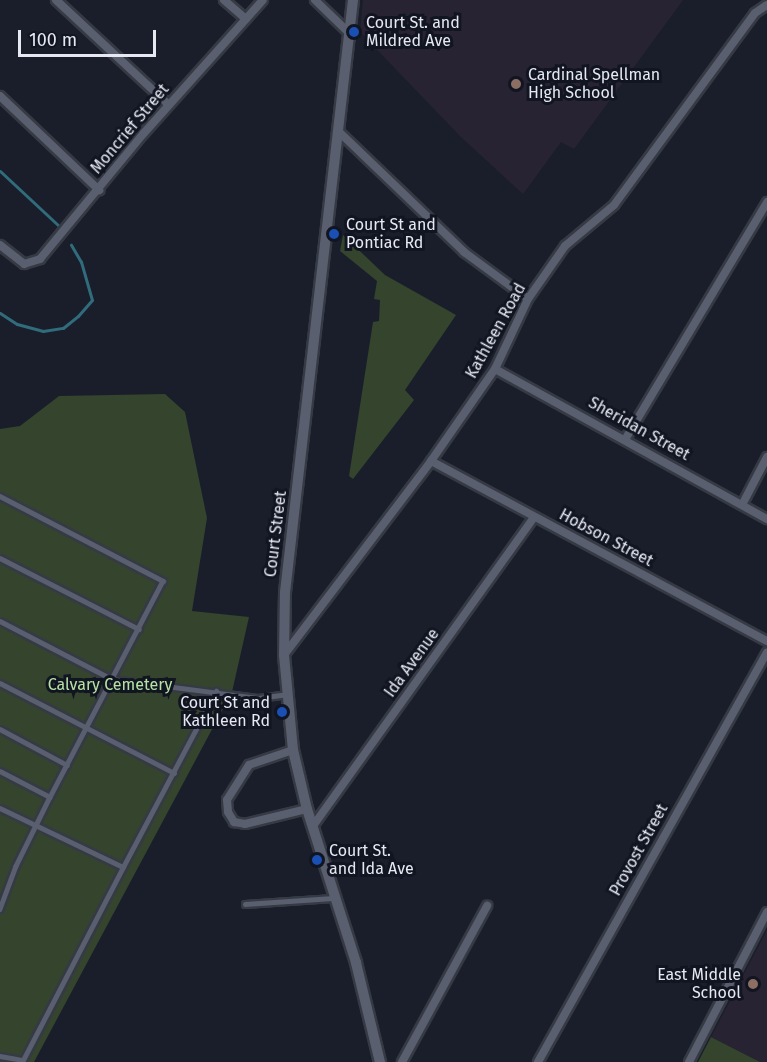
<!DOCTYPE html>
<style>
body{margin:0}
#map{position:relative;width:767px;height:1062px;overflow:hidden;background:#1a1e2b;font-family:"Fira Sans",sans-serif}
div>[style]{position:absolute}
[style*='--x']{left:calc(var(--x)*1px);top:calc(var(--y)*1px);width:calc(var(--w)*1px);rotate:calc(var(--a)*1deg)}
.education>*{inset:0;background:#282332}
.green>*{inset:0;background:#34442d}
.stream>*{height:3px;margin:-1.5px;padding:0 1.5px;transform-origin:1.5px;border-radius:1.5px;background:#306c7b}
.roads{filter:drop-shadow(2px 0 #363a44) drop-shadow(-2px 0 #363a44) drop-shadow(0 2px #363a44) drop-shadow(0 -2px #363a44)}
.service>*{height:4.5px;margin:-2.25px;padding:0 2.25px;transform-origin:2.25px;border-radius:2.25px;background:#595f6e}
.minor>*{height:8px;margin:-4px;padding:0 4px;transform-origin:4px;border-radius:4px;background:#595f6e}
.tertiary>*{height:10px;margin:-5px;padding:0 5px;transform-origin:5px;border-radius:5px;background:#595f6e}
.dots>*{width:16px;height:16px;translate:-50% -50%;box-sizing:border-box;border:3px solid #111521;border-radius:50%}
span{translate:-50% -50%;white-space:nowrap;text-align:center;line-height:1.15;-webkit-text-stroke:6px #111521;paint-order:stroke}
.poi-label{font-size:16px;color:#e6e9f2}
.left{translate:0 -50%;text-align:left}
.right{translate:-100% -50%;text-align:right}
.street-label{font-size:16px;color:#e6e9f2}
.park-label{font-size:16px;color:#b6e2a3}
.scale{position:absolute;left:18px;top:30px;width:138px;height:27px;box-sizing:border-box;border:3px solid #e6e9f2;border-top:0;padding-left:8px;font-size:18px;line-height:21px;white-space:nowrap;color:#e6e9f2;-webkit-text-stroke:4px #111521;paint-order:stroke}
</style>
<div id="map">
<div class="education">
<div style="clip-path:polygon(363px 0,683px 0,574px 149px,561px 142px,523px 194px,461px 137px,360px 32px)"></div>
<div style="clip-path:polygon(767px 930px,767px 1062px,760px 1062px,711px 1037px)"></div>
</div>
<div class="green">
<div style="clip-path:polygon(343px 235px,385px 275px,456px 315px,405px 390px,414px 400px,353px 479px,349px 476px,373px 322px,379px 321px,380px 300px,374px 299px,377px 281px,340px 251px)"></div>
<div style="clip-path:polygon(165px 394px,185px 412px,207px 518px,192px 611px,249px 617px,232px 692px,34px 1062px,0 1062px,0 429px,20px 426px,59px 396px)"></div>
<div style="clip-path:polygon(711px 1037px,760px 1062px,698px 1062px)"></div>
</div>
<div class="stream">
<div style="--x:0;--y:171;--w:81;--a:43"></div>
<div style="--x:0;--y:313;--w:20;--a:33"></div>
<div style="--x:17;--y:324;--w:27;--a:15"></div>
<div style="--x:43;--y:331;--w:20;--a:-9"></div>
<div style="--x:63;--y:328;--w:19;--a:-39"></div>
<div style="--x:78;--y:316;--w:21;--a:-49"></div>
<div style="--x:92;--y:300;--w:40;--a:-106"></div>
<div style="--x:81;--y:262;--w:20;--a:-120"></div>
</div>
<div class="roads">
<div class="service">
<div style="--x:0;--y:496;--w:184;--a:27.5"></div>
<div style="--x:163;--y:581;--w:244;--a:117.6"></div>
<div style="--x:50;--y:797;--w:77;--a:116.2"></div>
<div style="--x:16;--y:866;--w:46;--a:110.4"></div>
<div style="--x:0;--y:558;--w:156;--a:27.1"></div>
<div style="--x:0;--y:621;--w:126;--a:27.4"></div>
<div style="--x:112;--y:679;--w:148;--a:7.4"></div>
<div style="--x:259;--y:698;--w:27;--a:-8"></div>
<div style="--x:0;--y:683;--w:196;--a:27.3"></div>
<div style="--x:0;--y:729;--w:76;--a:28.2"></div>
<div style="--x:0;--y:771;--w:56;--a:27.5"></div>
<div style="--x:0;--y:808;--w:136;--a:25.6"></div>
<div style="--x:123;--y:867;--w:199;--a:-62.1"></div>
<div style="--x:245;--y:904;--w:88;--a:-3.9"></div>
<div style="--x:0;--y:1056;--w:22;--a:10"></div>
<div style="--x:22;--y:1062;--w:220;--a:-62.6"></div>
</div>
<div class="minor">
<div style="--x:56;--y:0;--w:154;--a:42.9"></div>
<div style="--x:224;--y:0;--w:29;--a:41"></div>
<div style="--x:315;--y:0;--w:47;--a:44.1"></div>
<div style="--x:0;--y:96;--w:137;--a:43.5"></div>
<div style="--x:338;--y:131;--w:175;--a:43.8"></div>
<div style="--x:464;--y:252;--w:79;--a:36.3"></div>
<div style="--x:0;--y:245;--w:31;--a:38"></div>
<div style="--x:24;--y:264;--w:17;--a:-17"></div>
<div style="--x:40;--y:259;--w:163;--a:-50.5"></div>
<div style="--x:144;--y:133;--w:178;--a:-48.2"></div>
<div style="--x:495;--y:369;--w:311;--a:28.9"></div>
<div style="--x:626;--y:438;--w:275;--a:-59.1"></div>
<div style="--x:431;--y:461;--w:381;--a:28.2"></div>
<div style="--x:743;--y:503;--w:52;--a:-62.4"></div>
<div style="--x:284;--y:655;--w:243;--a:-52.8"></div>
<div style="--x:431;--y:461;--w:112;--a:-55.2"></div>
<div style="--x:495;--y:369;--w:77;--a:-64.8"></div>
<div style="--x:528;--y:299;--w:65;--a:-55.1"></div>
<div style="--x:565;--y:246;--w:64;--a:-39.9"></div>
<div style="--x:614;--y:205;--w:238;--a:-53.7"></div>
<div style="--x:755;--y:13;--w:14;--a:-34"></div>
<div style="--x:293;--y:750;--w:46;--a:161.2"></div>
<div style="--x:249;--y:765;--w:41;--a:122.2"></div>
<div style="--x:227;--y:800;--w:12;--a:85"></div>
<div style="--x:228;--y:812;--w:12;--a:59"></div>
<div style="--x:234;--y:822;--w:11;--a:10"></div>
<div style="--x:245;--y:824;--w:64;--a:-13.6"></div>
<div style="--x:313;--y:826;--w:380;--a:-54.4"></div>
<div style="--x:402;--y:1062;--w:178;--a:-61.4"></div>
<div style="--x:538;--y:1062;--w:469;--a:-60.8"></div>
<div style="--x:689;--y:1062;--w:169;--a:-62.5"></div>
</div>
<div class="tertiary">
<div style="--x:353;--y:0;--w:596;--a:96.55"></div>
<div style="--x:285;--y:592;--w:63;--a:90.9"></div>
<div style="--x:284;--y:655;--w:95;--a:84.6"></div>
<div style="--x:293;--y:750;--w:61;--a:76.7"></div>
<div style="--x:307;--y:809;--w:162;--a:72.3"></div>
<div style="--x:356;--y:963;--w:102;--a:76.4"></div>
</div>
</div>
<div class="dots">
<div style="left:354px;top:32px;background:#1a4fb4"></div>
<div style="left:516px;top:84px;background:#8d6e63"></div>
<div style="left:334px;top:234px;background:#1a4fb4"></div>
<div style="left:282px;top:712px;background:#1a4fb4"></div>
<div style="left:317px;top:860px;background:#1a4fb4"></div>
<div style="left:753px;top:984px;background:#8d6e63"></div>
</div>
<div class="poi-label">
<span class="left" style="left:366px;top:32px">Court St. and<br>Mildred Ave</span>
<span class="left" style="left:528px;top:84px">Cardinal Spellman<br>High School</span>
<span class="left" style="left:346px;top:234px">Court St and<br>Pontiac Rd</span>
<span class="right" style="left:270px;top:712px">Court St and<br>Kathleen Rd</span>
<span class="left" style="left:329px;top:860px">Court St.<br>and Ida Ave</span>
<span class="right" style="left:741px;top:984px">East Middle<br>School</span>
</div>
<div class="street-label">
<span style="left:130px;top:129px;rotate:-50deg">Moncrief Street</span>
<span style="left:496px;top:331px;rotate:-61deg">Kathleen Road</span>
<span style="left:639px;top:429px;rotate:29deg">Sheridan Street</span>
<span style="left:276px;top:534px;rotate:-83deg">Court Street</span>
<span style="left:606px;top:538px;rotate:28deg">Hobson Street</span>
<span style="left:412px;top:663px;rotate:-54deg">Ida Avenue</span>
<span style="left:639px;top:850px;rotate:-61deg">Provost Street</span>
</div>
<div class="park-label">
<span style="left:110px;top:685px">Calvary Cemetery</span>
</div>
<div class="scale">100 m</div>
</div>
